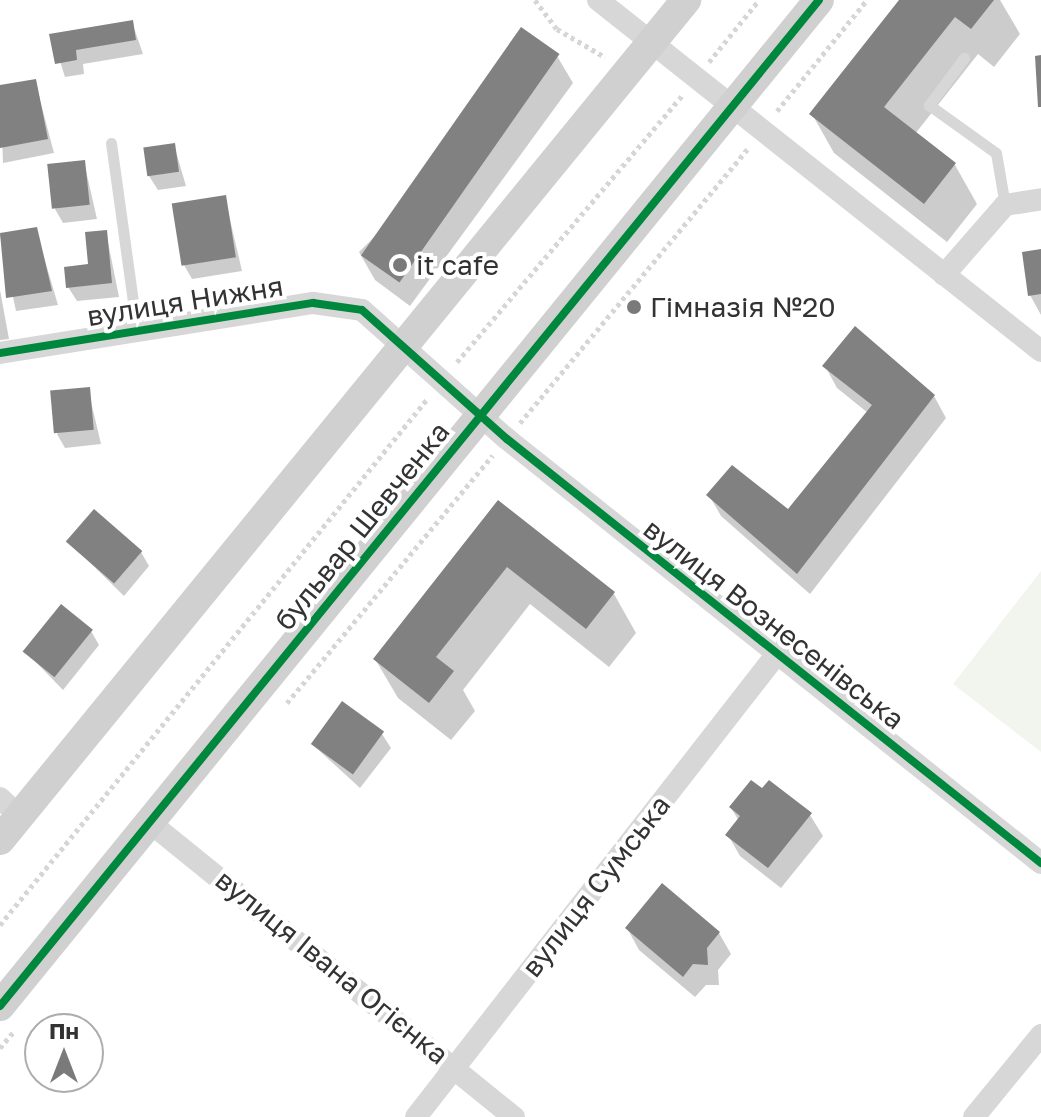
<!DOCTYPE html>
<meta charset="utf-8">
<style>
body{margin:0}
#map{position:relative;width:1041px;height:1117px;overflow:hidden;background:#fff;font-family:"Golos Text",sans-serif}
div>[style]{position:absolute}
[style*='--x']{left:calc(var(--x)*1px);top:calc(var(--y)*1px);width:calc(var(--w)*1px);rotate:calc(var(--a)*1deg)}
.green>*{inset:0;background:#f1f5ed}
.shadow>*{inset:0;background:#0003}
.building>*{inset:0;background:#818181;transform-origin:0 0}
.path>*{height:5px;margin-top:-2.5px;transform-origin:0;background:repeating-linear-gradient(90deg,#d6d6d6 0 4px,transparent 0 8px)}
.lane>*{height:11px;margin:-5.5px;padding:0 5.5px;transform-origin:5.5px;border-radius:5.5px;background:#d7d7d7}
.street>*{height:22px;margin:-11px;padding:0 11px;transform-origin:11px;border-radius:11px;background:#d7d7d7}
.secondary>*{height:30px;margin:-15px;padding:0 15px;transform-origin:15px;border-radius:15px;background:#d0d0d0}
.cycleway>*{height:8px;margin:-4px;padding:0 4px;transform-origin:4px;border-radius:4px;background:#00873e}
.dots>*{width:22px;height:22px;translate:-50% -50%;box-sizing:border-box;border:4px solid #fff;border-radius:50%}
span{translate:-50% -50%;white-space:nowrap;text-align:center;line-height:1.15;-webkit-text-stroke:8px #fff;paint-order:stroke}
.poi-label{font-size:28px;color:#333}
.left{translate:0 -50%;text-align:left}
.street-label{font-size:28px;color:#333}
.north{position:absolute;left:24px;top:1013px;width:80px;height:80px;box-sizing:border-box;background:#fff;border:2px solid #adadad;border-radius:50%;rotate:0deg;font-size:22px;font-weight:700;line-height:32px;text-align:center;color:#333}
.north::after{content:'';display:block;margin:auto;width:28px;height:36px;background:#7a7a7a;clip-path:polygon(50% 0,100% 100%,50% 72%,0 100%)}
</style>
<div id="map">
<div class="green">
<div style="clip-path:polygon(1041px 571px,1041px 752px,953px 684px)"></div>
</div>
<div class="shadow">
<div style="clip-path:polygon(902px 0,1000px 0,1020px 34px,994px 67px,978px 54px,915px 134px,955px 165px,977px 204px,947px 242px,834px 153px,812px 114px)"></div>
<div style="clip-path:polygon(132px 22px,143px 54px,83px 64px,84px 74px,65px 77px,52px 36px)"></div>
<div style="clip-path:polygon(557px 56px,573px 83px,410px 306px,375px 280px,359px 252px)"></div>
<div style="clip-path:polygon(35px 81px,54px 153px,3px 163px,0 87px)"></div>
<div style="clip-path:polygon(174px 145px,186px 186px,158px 190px,149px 176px)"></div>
<div style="clip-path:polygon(84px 162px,97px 219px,63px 223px,55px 209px)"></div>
<div style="clip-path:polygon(225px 198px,242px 271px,192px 279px,184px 265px)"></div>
<div style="clip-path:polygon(36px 230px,58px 305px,16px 311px,0 235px)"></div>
<div style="clip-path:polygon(106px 232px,119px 297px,77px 301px,68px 287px,90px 266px)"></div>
<div style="clip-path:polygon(1041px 251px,1041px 315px,1030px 295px)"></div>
<div style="clip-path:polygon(0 290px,9px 339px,0 340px)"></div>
<div style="clip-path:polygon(825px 366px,934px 396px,946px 418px,810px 594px,721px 516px,709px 495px,788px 511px,868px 413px,837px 388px)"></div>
<div style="clip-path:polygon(88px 389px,101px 444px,65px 448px,57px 434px)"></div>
<div style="clip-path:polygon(498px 503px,614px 594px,636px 633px,609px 667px,530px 604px,463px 690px,475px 711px,451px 740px,398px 698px,375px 659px)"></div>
<div style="clip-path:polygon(68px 541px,141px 552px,149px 566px,124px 596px)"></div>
<div style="clip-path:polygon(91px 631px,99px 645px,63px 690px,25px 651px)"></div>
<div style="clip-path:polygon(382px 734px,391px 748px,360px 788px,312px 744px)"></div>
<div style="clip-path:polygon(731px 808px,810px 815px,823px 836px,781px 888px,740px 856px,728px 835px,739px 821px)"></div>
<div style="clip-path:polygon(627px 928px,719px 933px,731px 954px,718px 970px,719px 985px,706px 985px,695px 997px,639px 950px)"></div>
</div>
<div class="building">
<div style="clip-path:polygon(899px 0,994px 0,971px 29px,955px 17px,884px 107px,956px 163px,924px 204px,809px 114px)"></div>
<div style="clip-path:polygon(133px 20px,136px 40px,76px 50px,77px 60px,55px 64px,49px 34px)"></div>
<div style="left:521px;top:27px;width:47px;height:279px;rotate:35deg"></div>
<div style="clip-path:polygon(1041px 55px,1041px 107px,1038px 107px,1035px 56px)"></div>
<div style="clip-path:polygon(36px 79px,48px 139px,0 148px,0 85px)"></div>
<div style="left:175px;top:143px;width:29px;height:32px;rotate:82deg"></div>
<div style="left:85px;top:160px;width:45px;height:38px;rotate:84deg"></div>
<div style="left:226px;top:195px;width:63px;height:55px;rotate:81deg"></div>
<div style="clip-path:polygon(37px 227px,52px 291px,6px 298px,0 233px)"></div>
<div style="clip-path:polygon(107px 230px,112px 283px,66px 288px,64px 267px,88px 264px,85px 232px)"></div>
<div style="clip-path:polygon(1041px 249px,1041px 294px,1028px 296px,1022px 252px)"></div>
<div style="clip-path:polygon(855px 326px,935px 395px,797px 574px,706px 495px,732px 465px,788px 509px,872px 405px,822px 366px)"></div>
<div style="left:90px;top:387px;width:43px;height:40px;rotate:85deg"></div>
<div style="clip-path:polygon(498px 500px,615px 592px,586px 629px,507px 567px,436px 657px,454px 671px,429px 703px,373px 659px)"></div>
<div style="left:94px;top:509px;width:64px;height:43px;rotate:41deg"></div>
<div style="left:61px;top:604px;width:41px;height:61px;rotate:39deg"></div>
<div style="left:342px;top:701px;width:52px;height:53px;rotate:36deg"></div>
<div style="clip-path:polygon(751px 780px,762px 788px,769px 780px,812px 813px,768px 868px,725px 835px,740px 816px,729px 807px)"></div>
<div style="clip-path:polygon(662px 883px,720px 932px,707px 948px,708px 965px,693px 964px,683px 977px,625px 928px)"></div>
</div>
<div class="path">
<div style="--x:535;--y:0;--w:36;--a:53"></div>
<div style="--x:557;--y:29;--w:56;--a:30.3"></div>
<div style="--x:709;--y:62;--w:80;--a:-51.1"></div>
<div style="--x:777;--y:111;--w:143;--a:-51"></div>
<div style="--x:457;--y:362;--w:350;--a:-49.8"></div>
<div style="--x:520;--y:423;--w:359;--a:-50.3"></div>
<div style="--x:287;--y:703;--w:322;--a:-50.3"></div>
<div style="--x:0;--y:925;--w:679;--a:-50.92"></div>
<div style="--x:0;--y:1048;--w:23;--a:-50"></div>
</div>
<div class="lane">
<div style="--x:964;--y:58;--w:59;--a:126.7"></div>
<div style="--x:929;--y:105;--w:82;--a:35.6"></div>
<div style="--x:996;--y:153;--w:53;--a:80.2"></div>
<div style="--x:111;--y:143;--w:190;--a:82.1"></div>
</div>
<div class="street">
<div style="--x:598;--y:0;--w:565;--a:38.39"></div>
<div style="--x:944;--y:275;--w:93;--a:-48.9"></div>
<div style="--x:1005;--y:205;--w:36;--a:-9"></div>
<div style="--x:0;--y:353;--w:317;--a:-9.1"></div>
<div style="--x:313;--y:303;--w:49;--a:8.1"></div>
<div style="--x:362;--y:310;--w:194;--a:41.7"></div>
<div style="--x:507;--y:439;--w:682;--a:38.45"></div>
<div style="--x:0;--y:798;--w:26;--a:43"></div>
<div style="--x:148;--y:821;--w:471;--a:39"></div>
<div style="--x:416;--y:1117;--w:586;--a:-52.07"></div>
<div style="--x:974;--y:1117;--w:106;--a:-50.7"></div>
</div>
<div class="secondary">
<div style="--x:0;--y:840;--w:1085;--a:-50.76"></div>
<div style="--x:0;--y:1006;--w:1297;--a:-50.85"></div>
</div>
<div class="cycleway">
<div style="--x:0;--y:353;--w:317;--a:-9.1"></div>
<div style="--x:313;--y:303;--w:49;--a:8.1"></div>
<div style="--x:362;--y:310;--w:194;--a:41.7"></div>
<div style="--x:507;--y:439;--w:682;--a:38.45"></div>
<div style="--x:0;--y:1006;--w:1297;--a:-50.85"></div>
</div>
<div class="dots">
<div style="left:400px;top:265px;background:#7a7a7a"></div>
<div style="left:634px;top:307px;background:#7a7a7a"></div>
</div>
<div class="poi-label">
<span class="left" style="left:416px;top:265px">it cafe</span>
<span class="left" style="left:650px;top:307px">Гімназія №20</span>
</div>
<div class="street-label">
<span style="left:185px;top:301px;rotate:-9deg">вулиця Нижня</span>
<span style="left:362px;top:526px;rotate:-51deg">бульвар Шевченка</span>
<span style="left:774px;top:624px;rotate:38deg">вулиця Вознесенівська</span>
<span style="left:596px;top:886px;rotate:-52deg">вулиця Сумська</span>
<span style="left:332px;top:967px;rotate:39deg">вулиця Івана Огієнка</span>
</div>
<div class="north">Пн</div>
</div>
